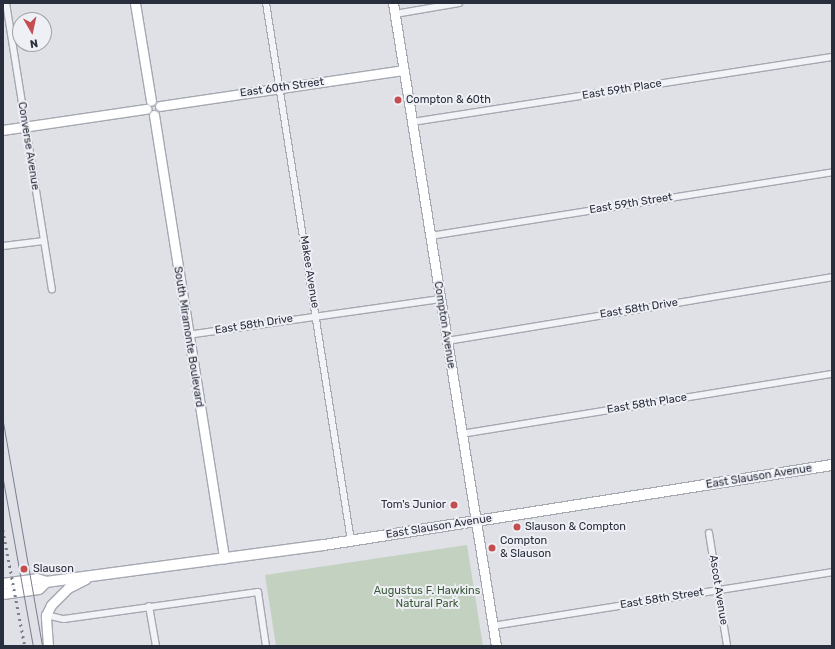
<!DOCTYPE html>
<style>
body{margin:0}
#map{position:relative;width:835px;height:649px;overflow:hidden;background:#dfe1e7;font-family:Rubik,sans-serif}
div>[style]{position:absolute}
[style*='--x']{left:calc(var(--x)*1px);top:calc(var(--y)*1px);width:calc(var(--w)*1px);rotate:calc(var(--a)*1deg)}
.green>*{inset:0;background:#c3d1c1}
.roads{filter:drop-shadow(1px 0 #a5a8b1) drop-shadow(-1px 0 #a5a8b1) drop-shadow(0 1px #a5a8b1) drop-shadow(0 -1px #a5a8b1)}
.street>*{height:6px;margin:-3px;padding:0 3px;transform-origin:3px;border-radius:3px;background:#f2f3f6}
.secondary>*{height:9px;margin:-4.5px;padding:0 4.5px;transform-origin:4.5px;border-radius:4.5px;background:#fff}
.primary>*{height:10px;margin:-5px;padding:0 5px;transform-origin:5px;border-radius:5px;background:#fff}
.tram>*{height:1px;margin:-0.5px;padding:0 0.5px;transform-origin:0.5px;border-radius:0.5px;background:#7a7f90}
.rail>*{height:2.5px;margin-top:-1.25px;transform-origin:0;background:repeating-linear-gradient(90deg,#7a7f90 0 2px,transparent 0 6px)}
.dots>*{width:11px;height:11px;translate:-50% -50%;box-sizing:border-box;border:2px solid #eff0f5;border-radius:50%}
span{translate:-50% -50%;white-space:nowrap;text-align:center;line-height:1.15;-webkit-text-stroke:4px #eff0f5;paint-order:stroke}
.street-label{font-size:11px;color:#292e3d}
.poi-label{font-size:11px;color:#292e3d}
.left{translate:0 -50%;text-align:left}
.right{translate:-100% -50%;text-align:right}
.park-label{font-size:11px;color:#3a5838}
.frame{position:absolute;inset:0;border:4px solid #292e3d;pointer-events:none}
.north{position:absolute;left:12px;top:12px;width:40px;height:40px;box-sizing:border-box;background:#eff0f5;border:1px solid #a0a2ab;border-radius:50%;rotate:171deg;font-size:11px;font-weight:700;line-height:16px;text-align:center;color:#292e3d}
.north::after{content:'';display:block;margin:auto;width:14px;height:18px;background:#c44d50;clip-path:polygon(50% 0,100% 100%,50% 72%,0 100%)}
</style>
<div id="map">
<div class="green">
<div style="clip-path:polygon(467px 545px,483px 646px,276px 646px,265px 575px)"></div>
</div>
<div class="roads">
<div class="street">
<div style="--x:6;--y:3;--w:290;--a:80.9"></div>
<div style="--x:266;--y:3;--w:545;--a:81.02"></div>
<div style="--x:395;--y:14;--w:65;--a:-9.8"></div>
<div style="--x:412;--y:122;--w:425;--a:-8.8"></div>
<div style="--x:430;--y:236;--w:407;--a:-9"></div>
<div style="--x:3;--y:246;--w:41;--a:-7"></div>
<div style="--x:187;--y:335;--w:256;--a:-8.1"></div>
<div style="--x:447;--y:341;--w:390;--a:-9.4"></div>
<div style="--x:461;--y:434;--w:376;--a:-9.2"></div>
<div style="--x:709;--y:533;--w:114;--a:80.9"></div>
<div style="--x:149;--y:606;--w:41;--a:80.1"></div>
<div style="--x:46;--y:615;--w:18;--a:13"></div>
<div style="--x:64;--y:619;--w:196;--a:-7.9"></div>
<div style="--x:258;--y:592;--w:55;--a:81.6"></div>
<div style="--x:492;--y:626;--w:344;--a:-9"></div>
</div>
<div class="secondary">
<div style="--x:135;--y:3;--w:99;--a:80.7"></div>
<div style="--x:393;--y:3;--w:651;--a:80.9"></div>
<div style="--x:160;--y:106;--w:246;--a:-8.4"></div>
<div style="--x:154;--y:115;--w:449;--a:81"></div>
<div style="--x:3;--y:130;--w:145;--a:-8.4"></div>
<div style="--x:48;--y:646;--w:31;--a:-94"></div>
<div style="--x:46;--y:615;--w:11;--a:-63"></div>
<div style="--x:51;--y:605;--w:24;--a:-45"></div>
<div style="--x:68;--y:588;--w:20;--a:-27"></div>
</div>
<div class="primary">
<div style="--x:3;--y:584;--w:34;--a:-8"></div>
<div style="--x:37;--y:579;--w:9;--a:18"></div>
<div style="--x:46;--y:582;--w:280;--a:-7.6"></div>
<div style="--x:324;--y:545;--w:514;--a:-8.95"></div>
<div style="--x:3;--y:594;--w:36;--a:-8"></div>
<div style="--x:39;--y:589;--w:10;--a:-45"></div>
</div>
</div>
<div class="tram">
<div style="--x:3;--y:422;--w:227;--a:80.1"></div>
<div style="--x:3;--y:480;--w:169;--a:79.8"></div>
</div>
<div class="rail">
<div style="--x:3;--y:530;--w:118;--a:79.3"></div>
</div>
<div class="dots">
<div style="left:398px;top:100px;background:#c44d50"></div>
<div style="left:454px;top:505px;background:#c44d50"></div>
<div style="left:517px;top:527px;background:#c44d50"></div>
<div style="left:492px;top:548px;background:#c44d50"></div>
<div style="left:24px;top:569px;background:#c44d50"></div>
</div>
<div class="street-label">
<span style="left:282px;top:88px;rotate:-8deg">East 60th Street</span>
<span style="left:622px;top:90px;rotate:-9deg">East 59th Place</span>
<span style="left:28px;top:146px;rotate:81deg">Converse Avenue</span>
<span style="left:631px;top:204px;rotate:-9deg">East 59th Street</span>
<span style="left:309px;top:272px;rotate:81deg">Makee Avenue</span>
<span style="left:639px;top:309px;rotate:-9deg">East 58th Drive</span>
<span style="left:254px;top:325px;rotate:-9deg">East 58th Drive</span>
<span style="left:444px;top:325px;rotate:81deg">Compton Avenue</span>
<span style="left:188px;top:337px;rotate:81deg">South Miramonte Boulevard</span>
<span style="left:647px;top:404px;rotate:-9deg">East 58th Place</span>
<span style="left:759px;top:477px;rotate:-9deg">East Slauson Avenue</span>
<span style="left:439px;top:527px;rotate:-9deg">East Slauson Avenue</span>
<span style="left:718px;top:590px;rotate:81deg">Ascot Avenue</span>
<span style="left:662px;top:599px;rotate:-9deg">East 58th Street</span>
</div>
<div class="poi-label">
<span class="left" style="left:406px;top:100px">Compton &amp; 60th</span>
<span class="right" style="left:446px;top:505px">Tom's Junior</span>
<span class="left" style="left:525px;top:527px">Slauson &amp; Compton</span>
<span class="left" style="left:500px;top:548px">Compton<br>&amp; Slauson</span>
<span class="left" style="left:33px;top:569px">Slauson</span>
</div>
<div class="park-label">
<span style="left:427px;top:598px">Augustus F. Hawkins<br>Natural Park</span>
</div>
<div class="frame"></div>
<div class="north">N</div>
</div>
